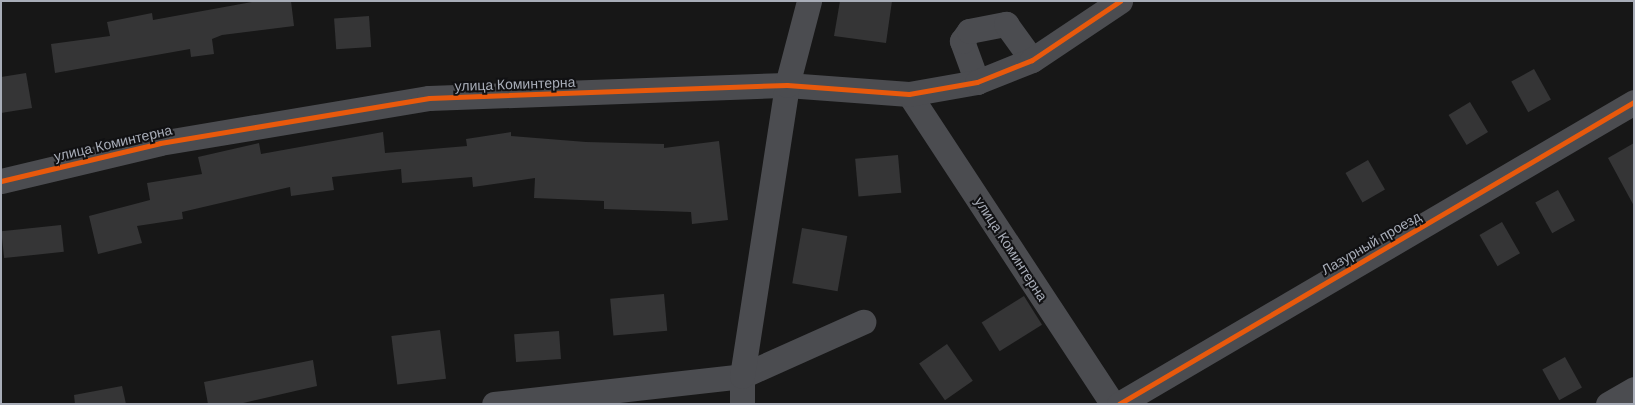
<!DOCTYPE html>
<meta charset="utf-8">
<style>
body{margin:0}
#map{position:relative;width:1635px;height:405px;overflow:hidden;background:#171717;font-family:"DM Sans",sans-serif}
div>[style]{position:absolute}
[style*='--x']{left:calc(var(--x)*1px);top:calc(var(--y)*1px);width:calc(var(--w)*1px);rotate:calc(var(--a)*1deg)}
.building>*{inset:0;background:#353536;transform-origin:0 0}
.minor>*{height:25px;margin:-12.5px;padding:0 12.5px;transform-origin:12.5px;border-radius:12.5px;background:#4b4c50}
.cycleway>*{height:5px;margin:-2.5px;padding:0 2.5px;transform-origin:2.5px;border-radius:2.5px;background:#e8590c}
span{translate:-50% -50%;white-space:nowrap;text-align:center;line-height:1.15;-webkit-text-stroke:4px #111113;paint-order:stroke}
.street-label{font-size:14px;color:#a8adb8}
.frame{position:absolute;inset:0;border:2px solid #a8adb8;pointer-events:none}
</style>
<div id="map">
<div class="building">
<div style="clip-path:polygon(258px 1px,291px 1px,294px 26px,222px 35px,212px 39px,214px 54px,191px 57px,190px 49px,55px 73px,51px 44px,110px 36px,107px 22px,152px 13px,153px 20px)"></div>
<div style="clip-path:polygon(840px 1px,892px 1px,886px 43px,834px 36px)"></div>
<div style="left:369px;top:16px;width:31px;height:35px;rotate:86deg"></div>
<div style="left:1534px;top:69px;width:35px;height:26px;rotate:61deg"></div>
<div style="clip-path:polygon(26px 73px,32px 108px,1px 113px,1px 77px)"></div>
<div style="left:1470px;top:102px;width:35px;height:25px;rotate:59deg"></div>
<div style="clip-path:polygon(383px 132px,385px 153px,467px 146px,466px 139px,511px 132px,511px 136px,586px 142px,664px 144px,664px 148px,719px 141px,728px 220px,692px 224px,691px 212px,604px 209px,604px 201px,534px 198px,535px 178px,473px 187px,472px 177px,402px 183px,401px 169px,332px 177px,334px 190px,291px 196px,290px 187px,182px 212px,183px 219px,137px 226px,142px 243px,98px 254px,89px 216px,150px 200px,147px 183px,202px 174px,198px 157px,259px 143px,261px 154px)"></div>
<div style="clip-path:polygon(1634px 143px,1634px 206px,1608px 158px)"></div>
<div style="left:898px;top:155px;width:38px;height:43px;rotate:85deg"></div>
<div style="left:1368px;top:160px;width:34px;height:26px;rotate:60deg"></div>
<div style="left:1558px;top:190px;width:35px;height:26px;rotate:61deg"></div>
<div style="left:1502px;top:222px;width:36px;height:26px;rotate:60deg"></div>
<div style="left:61px;top:225px;width:27px;height:60px;rotate:84deg"></div>
<div style="left:802px;top:228px;width:46px;height:56px;rotate:10deg"></div>
<div style="left:664px;top:294px;width:37px;height:54px;rotate:85deg"></div>
<div style="left:1024px;top:296px;width:34px;height:50px;rotate:58deg"></div>
<div style="left:440px;top:330px;width:49px;height:49px;rotate:83deg"></div>
<div style="left:559px;top:331px;width:28px;height:45px;rotate:86deg"></div>
<div style="left:947px;top:344px;width:45px;height:34px;rotate:55deg"></div>
<div style="left:1565px;top:357px;width:35px;height:26px;rotate:61deg"></div>
<div style="clip-path:polygon(313px 360px,317px 386px,239px 404px,208px 404px,204px 382px)"></div>
<div style="clip-path:polygon(122px 386px,126px 404px,75px 404px,74px 395px)"></div>
</div>
<div class="minor">
<div style="--x:977;--y:82;--w:44;--a:-110.1"></div>
<div style="--x:962;--y:41;--w:12;--a:-55"></div>
<div style="--x:969;--y:31;--w:38;--a:-11"></div>
<div style="--x:1006;--y:24;--w:44;--a:54.2"></div>
<div style="--x:909;--y:94;--w:371;--a:56.7"></div>
<div style="--x:1;--y:181;--w:163;--a:-13.4"></div>
<div style="--x:160;--y:143;--w:273;--a:-9.5"></div>
<div style="--x:429;--y:98;--w:358;--a:-2.1"></div>
<div style="--x:787;--y:85;--w:122;--a:4.2"></div>
<div style="--x:909;--y:94;--w:69;--a:-10"></div>
<div style="--x:977;--y:82;--w:59;--a:-21.8"></div>
<div style="--x:1032;--y:60;--w:106;--a:-33.8"></div>
<div style="--x:494;--y:404;--w:250;--a:-6.4"></div>
<div style="--x:742;--y:376;--w:133;--a:-24.1"></div>
<div style="--x:742;--y:404;--w:28;--a:-90"></div>
<div style="--x:742;--y:376;--w:294;--a:-81.2"></div>
<div style="--x:787;--y:85;--w:87;--a:-75.3"></div>
<div style="--x:1119;--y:404;--w:597;--a:-30.39"></div>
<div style="--x:1608;--y:404;--w:30;--a:-30"></div>
</div>
<div class="cycleway">
<div style="--x:1;--y:181;--w:163;--a:-13.4"></div>
<div style="--x:160;--y:143;--w:273;--a:-9.5"></div>
<div style="--x:429;--y:98;--w:358;--a:-2.1"></div>
<div style="--x:787;--y:85;--w:122;--a:4.2"></div>
<div style="--x:909;--y:94;--w:69;--a:-10"></div>
<div style="--x:977;--y:82;--w:59;--a:-21.8"></div>
<div style="--x:1032;--y:60;--w:106;--a:-33.8"></div>
<div style="--x:1119;--y:404;--w:597;--a:-30.39"></div>
</div>
<div class="street-label">
<span style="left:515px;top:84px;rotate:-2deg">улица Коминтерна</span>
<span style="left:113px;top:143px;rotate:-13deg">улица Коминтерна</span>
<span style="left:1371px;top:243px;rotate:-30deg">Лазурный проезд</span>
<span style="left:1011px;top:249px;rotate:57deg">улица Коминтерна</span>
</div>
<div class="frame"></div>
</div>
